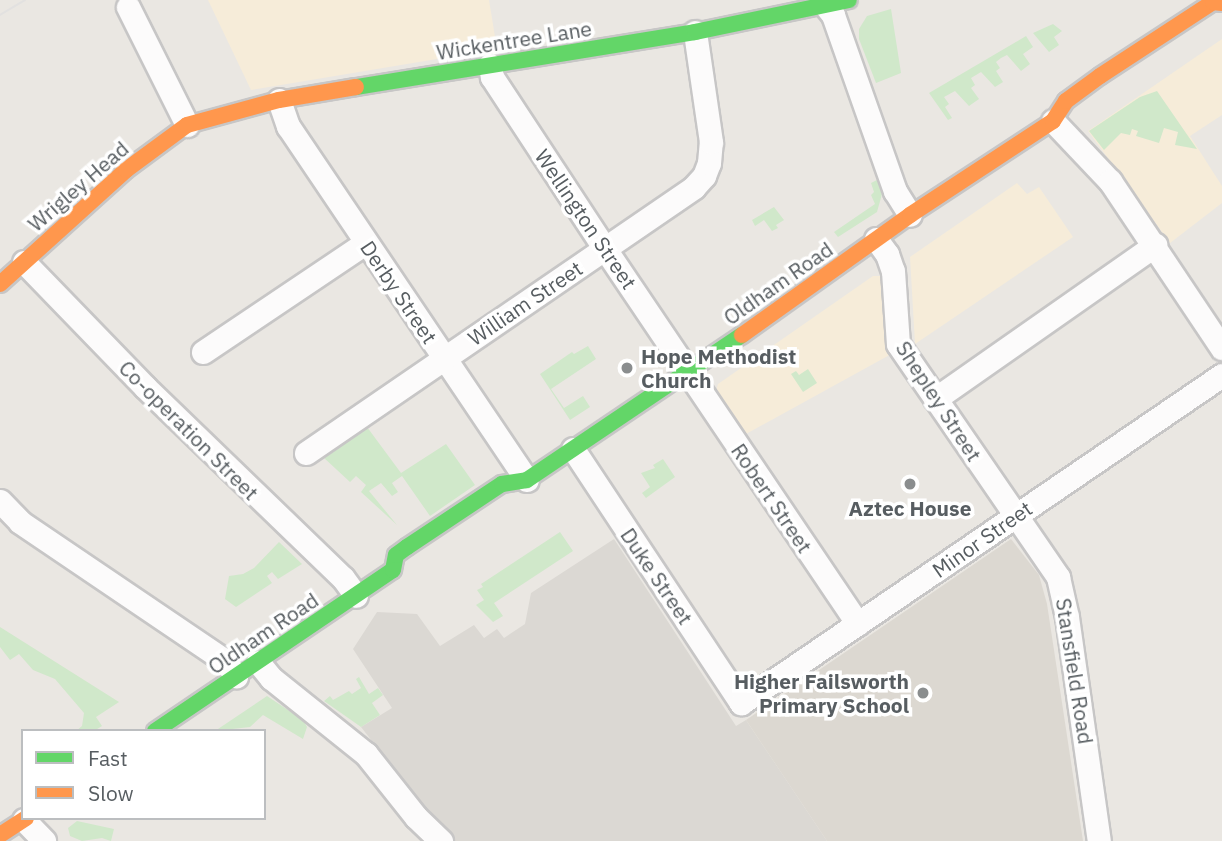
<!DOCTYPE html>
<style>
body{margin:0}
#map{position:relative;width:1222px;height:841px;overflow:hidden;background:#eae7e2;font-family:"IBM Plex Sans",sans-serif}
div>[style]{position:absolute}
[style*='--x']{left:calc(var(--x)*1px);top:calc(var(--y)*1px);width:calc(var(--w)*1px);rotate:calc(var(--a)*1deg)}
.commercial>*{inset:0;background:#f6ecd9}
.industrial>*{inset:0;background:#dbd8d3}
.education>*{inset:0;background:#dcd8d1}
.green>*{inset:0;background:#d0e8ca}
.roads{filter:drop-shadow(2px 0 #c7c6c6) drop-shadow(-2px 0 #c7c6c6) drop-shadow(0 2px #c7c6c6) drop-shadow(0 -2px #c7c6c6)}
.street>*{height:23px;margin:-11.5px;padding:0 11.5px;transform-origin:11.5px;border-radius:11.5px;background:#fcfbfb}
.fast>*{height:16px;margin:-8px;padding:0 8px;transform-origin:8px;border-radius:8px;background:#63d668}
.slow>*{height:16px;margin:-8px;padding:0 8px;transform-origin:8px;border-radius:8px;background:#ff974d}
.tram>*{height:2px;margin:-1px;padding:0 1px;transform-origin:1px;border-radius:1px;background:#e2e1e0}
.dots>*{width:19px;height:19px;translate:-50% -50%;box-sizing:border-box;border:4px solid #fff;border-radius:50%}
span{translate:-50% -50%;white-space:nowrap;text-align:center;line-height:1.15;-webkit-text-stroke:7px #fff;paint-order:stroke}
.street-label{font-size:21px;color:#575d61}
.poi-label{font-size:21px;color:#575d61;font-weight:700}
.left{translate:0 -50%;text-align:left}
.right{translate:-100% -50%;text-align:right}
.legend{position:absolute;left:21px;top:729px;width:245px;height:91px;box-sizing:border-box;background:#fff;border:2px solid #bcbec0;margin:0;padding:9px 12px;list-style:none;font-size:21px;color:#575d61}
.legend li{display:flex;align-items:center;gap:14px;height:35px}
.legend b{width:35px;border:2px solid #bcbec0}
</style>
<div id="map">
<div class="commercial">
<div style="clip-path:polygon(208px 0,489px 0,497px 49px,251px 90px)"></div>
<div style="clip-path:polygon(1222px 39px,1222px 115px,1190px 136px,1222px 186px,1222px 203px,1170px 243px,1088px 131px)"></div>
<div style="clip-path:polygon(1017px 183px,1027px 194px,1039px 187px,1073px 237px,915px 344px,910px 257px)"></div>
<div style="clip-path:polygon(873px 276px,888px 276px,895px 352px,746px 434px,716px 391px,718px 384px)"></div>
</div>
<div class="industrial">
<div style="clip-path:polygon(614px 539px,736px 726px,746px 720px,827px 841px,451px 841px,361px 727px,392px 708px,353px 649px,377px 612px,417px 614px,440px 646px,474px 625px,484px 638px,497px 629px,504px 638px,525px 624px,531px 593px)"></div>
</div>
<div class="education">
<div style="clip-path:polygon(1011px 539px,1039px 575px,1047px 604px,1083px 841px,827px 841px,746px 720px)"></div>
</div>
<div class="green">
<div style="clip-path:polygon(891px 9px,901px 73px,876px 83px,859px 39px,859px 29px,867px 16px)"></div>
<div style="clip-path:polygon(1053px 24px,1062px 31px,1054px 37px,1059px 45px,1049px 52px,1033px 33px)"></div>
<div style="clip-path:polygon(1026px 36px,1033px 47px,1023px 54px,1030px 64px,1021px 71px,1007px 55px,1001px 58px,996px 62px,1000px 68px,996px 71px,1003px 82px,995px 87px,981px 72px,971px 78px,975px 85px,971px 88px,979px 99px,969px 106px,955px 91px,944px 97px,949px 104px,945px 107px,952px 118px,948px 120px,929px 93px)"></div>
<div style="clip-path:polygon(1157px 91px,1197px 149px,1175px 145px,1178px 132px,1164px 128px,1159px 143px,1136px 136px,1138px 131px,1132px 129px,1130px 135px,1121px 133px,1104px 150px,1089px 131px,1140px 97px)"></div>
<div style="clip-path:polygon(877px 180px,882px 194px,877px 212px,838px 237px,834px 232px,875px 204px,871px 195px,874px 192px,871px 183px)"></div>
<div style="clip-path:polygon(774px 207px,784px 220px,776px 225px,778px 228px,772px 231px,764px 220px,755px 226px,752px 220px)"></div>
<div style="clip-path:polygon(588px 346px,596px 359px,551px 389px,564px 408px,583px 396px,590px 407px,570px 420px,540px 374px,572px 352px,574px 354px)"></div>
<div style="clip-path:polygon(808px 369px,817px 383px,803px 392px,791px 374px,796px 371px,799px 375px)"></div>
<div style="clip-path:polygon(367px 427px,401px 473px,446px 444px,475px 485px,430px 516px,402px 476px,392px 483px,398px 492px,392px 496px,381px 483px,369px 491px,397px 525px,361px 492px,366px 485px,356px 476px,350px 482px,323px 457px)"></div>
<div style="clip-path:polygon(663px 459px,675px 477px,646px 498px,642px 493px,650px 487px,641px 473px,655px 468px,653px 465px)"></div>
<div style="clip-path:polygon(560px 532px,573px 551px,494px 603px,503px 616px,493px 622px,476px 605px,484px 600px,477px 590px,483px 587px,481px 584px)"></div>
<div style="clip-path:polygon(279px 542px,302px 564px,278px 579px,272px 572px,267px 576px,272px 583px,236px 607px,225px 599px,229px 576px,243px 574px,254px 568px)"></div>
<div style="clip-path:polygon(0 627px,119px 702px,96px 717px,102px 726px,94px 731px,76px 731px,82px 726px,84px 713px,55px 679px,33px 670px,19px 654px,10px 660px,0 647px)"></div>
<div style="clip-path:polygon(359px 677px,369px 694px,378px 688px,383px 695px,372px 703px,380px 715px,361px 727px,324px 701px,330px 696px,333px 700px,349px 691px,352px 694px,361px 688px,356px 679px)"></div>
<div style="clip-path:polygon(267px 696px,303px 720px,307px 727px,303px 739px,263px 715px,250px 727px,215px 731px)"></div>
<div style="clip-path:polygon(77px 821px,114px 829px,111px 841px,102px 838px,82px 841px,70px 836px,68px 828px)"></div>
</div>
<div class="roads">
<div class="street">
<div style="--x:825;--y:5;--w:13;--a:51"></div>
<div style="--x:833;--y:15;--w:187;--a:70.6"></div>
<div style="--x:895;--y:191;--w:28;--a:58"></div>
<div style="--x:128;--y:7;--w:132;--a:63.4"></div>
<div style="--x:490;--y:65;--w:12;--a:81"></div>
<div style="--x:492;--y:77;--w:206;--a:56.7"></div>
<div style="--x:605;--y:249;--w:452;--a:56"></div>
<div style="--x:279;--y:100;--w:28;--a:71"></div>
<div style="--x:288;--y:126;--w:427;--a:56"></div>
<div style="--x:1053;--y:121;--w:83;--a:46.5"></div>
<div style="--x:1110;--y:181;--w:201;--a:56.2"></div>
<div style="--x:876;--y:239;--w:19;--a:54"></div>
<div style="--x:887;--y:254;--w:18;--a:71"></div>
<div style="--x:893;--y:271;--w:73;--a:86.1"></div>
<div style="--x:898;--y:344;--w:283;--a:55.5"></div>
<div style="--x:1058;--y:577;--w:41;--a:77.3"></div>
<div style="--x:1067;--y:617;--w:226;--a:81.9"></div>
<div style="--x:24;--y:262;--w:174;--a:45.9"></div>
<div style="--x:145;--y:387;--w:275;--a:44"></div>
<div style="--x:343;--y:578;--w:22;--a:54"></div>
<div style="--x:203;--y:352;--w:195;--a:-33.9"></div>
<div style="--x:935;--y:399;--w:269;--a:-35"></div>
<div style="--x:573;--y:449;--w:305;--a:56.5"></div>
<div style="--x:741;--y:703;--w:582;--a:-34.29"></div>
<div style="--x:306;--y:453;--w:470;--a:-34.4"></div>
<div style="--x:694;--y:187;--w:15;--a:-48"></div>
<div style="--x:704;--y:176;--w:14;--a:-69"></div>
<div style="--x:709;--y:163;--w:21;--a:-85"></div>
<div style="--x:711;--y:142;--w:111;--a:-98.3"></div>
<div style="--x:0;--y:501;--w:29;--a:46"></div>
<div style="--x:20;--y:522;--w:248;--a:34.1"></div>
<div style="--x:225;--y:661;--w:19;--a:54"></div>
<div style="--x:258;--y:662;--w:21;--a:51"></div>
<div style="--x:271;--y:678;--w:122;--a:38.7"></div>
<div style="--x:366;--y:754;--w:80;--a:51.6"></div>
<div style="--x:416;--y:817;--w:35;--a:44"></div>
<div style="--x:24;--y:820;--w:29;--a:46"></div>
</div>
<div class="fast">
<div style="--x:356;--y:87;--w:343;--a:-9.2"></div>
<div style="--x:695;--y:32;--w:157;--a:-11.7"></div>
<div style="--x:155;--y:731;--w:287;--a:-34.1"></div>
<div style="--x:393;--y:570;--w:15;--a:-79"></div>
<div style="--x:396;--y:555;--w:14;--a:-36"></div>
<div style="--x:407;--y:547;--w:114;--a:-33.6"></div>
<div style="--x:502;--y:484;--w:25;--a:-9"></div>
<div style="--x:527;--y:480;--w:259;--a:-34"></div>
</div>
<div class="slow">
<div style="--x:0;--y:284;--w:170;--a:-42.1"></div>
<div style="--x:126;--y:170;--w:76;--a:-36.4"></div>
<div style="--x:187;--y:125;--w:95;--a:-15.2"></div>
<div style="--x:279;--y:100;--w:78;--a:-9.6"></div>
<div style="--x:742;--y:335;--w:206;--a:-35.5"></div>
<div style="--x:910;--y:215;--w:171;--a:-33.3"></div>
<div style="--x:1053;--y:121;--w:24;--a:-57"></div>
<div style="--x:1066;--y:101;--w:42;--a:-36.3"></div>
<div style="--x:1100;--y:76;--w:135;--a:-33.2"></div>
<div style="--x:1213;--y:2;--w:9;--a:6"></div>
<div style="--x:0;--y:835;--w:31;--a:-33"></div>
</div>
</div>
<div class="tram">
<div style="--x:0;--y:15;--w:29;--a:-31"></div>
</div>
<div class="dots">
<div style="left:627px;top:368px;background:#8a8d8e"></div>
<div style="left:910px;top:484px;background:#8a8d8e"></div>
<div style="left:923px;top:693px;background:#8a8d8e"></div>
</div>
<div class="street-label">
<span style="left:514px;top:40px;rotate:-9deg">Wickentree Lane</span>
<span style="left:78px;top:186px;rotate:-41deg">Wrigley Head</span>
<span style="left:586px;top:219px;rotate:56deg">Wellington Street</span>
<span style="left:778px;top:283px;rotate:-35deg">Oldham Road</span>
<span style="left:399px;top:292px;rotate:56deg">Derby Street</span>
<span style="left:525px;top:303px;rotate:-34deg">William Street</span>
<span style="left:939px;top:401px;rotate:57deg">Shepley Street</span>
<span style="left:189px;top:430px;rotate:45deg">Co-operation Street</span>
<span style="left:772px;top:498px;rotate:56deg">Robert Street</span>
<span style="left:982px;top:539px;rotate:-35deg">Minor Street</span>
<span style="left:657px;top:576px;rotate:56deg">Duke Street</span>
<span style="left:263px;top:633px;rotate:-34deg">Oldham Road</span>
<span style="left:1075px;top:671px;rotate:81deg">Stansfield Road</span>
</div>
<div class="poi-label">
<span class="left" style="left:641px;top:368px">Hope Methodist<br>Church</span>
<span style="left:910px;top:508px">Aztec House</span>
<span class="right" style="left:909px;top:693px">Higher Failsworth<br>Primary School</span>
</div>
<ul class="legend">
<li><b style="height:9px;background:#63d668"></b>Fast</li>
<li><b style="height:9px;background:#ff974d"></b>Slow</li>
</ul>
</div>
